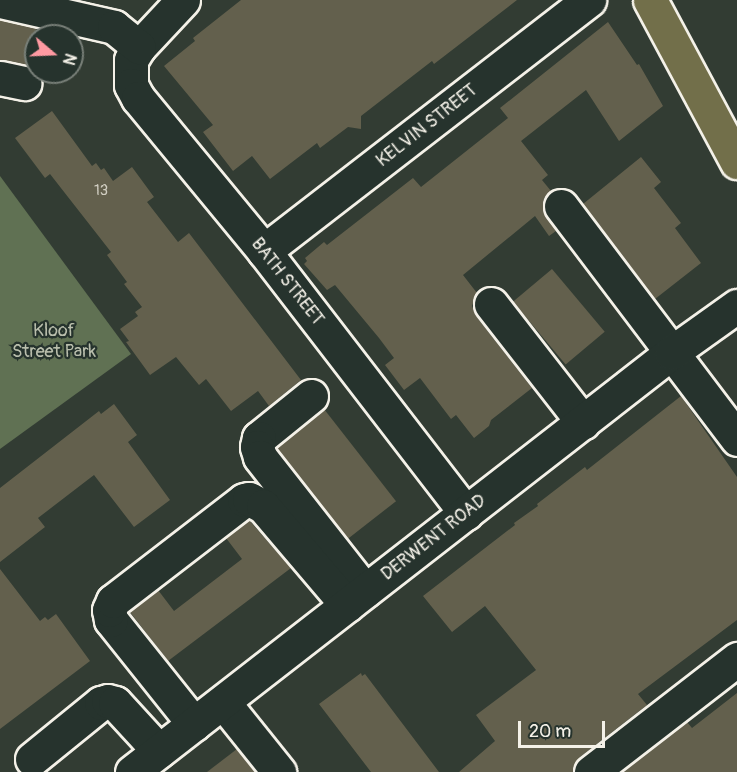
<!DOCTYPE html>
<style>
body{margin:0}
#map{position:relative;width:737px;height:772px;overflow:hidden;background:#323c33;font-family:Pangolin,sans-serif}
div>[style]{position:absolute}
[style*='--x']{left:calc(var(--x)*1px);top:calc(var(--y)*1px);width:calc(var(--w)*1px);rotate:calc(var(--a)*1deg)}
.green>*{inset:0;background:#607153}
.building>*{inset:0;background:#63604d;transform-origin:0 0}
.roads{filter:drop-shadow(2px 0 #f4f1e8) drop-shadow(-2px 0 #f4f1e8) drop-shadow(0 2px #f4f1e8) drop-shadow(0 -2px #f4f1e8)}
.minor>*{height:33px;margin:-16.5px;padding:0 16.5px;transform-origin:16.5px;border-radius:16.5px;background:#26332d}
.major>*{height:33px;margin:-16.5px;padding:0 16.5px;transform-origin:16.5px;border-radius:16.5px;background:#726f4a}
span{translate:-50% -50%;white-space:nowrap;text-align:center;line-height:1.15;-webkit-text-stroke:4.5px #26332d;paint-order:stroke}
.number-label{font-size:15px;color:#d0cdc1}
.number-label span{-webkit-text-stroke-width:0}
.street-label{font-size:18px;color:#f4f1e8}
.park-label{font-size:18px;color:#b9beac}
.north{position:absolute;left:24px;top:24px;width:60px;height:60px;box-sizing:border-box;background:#26332d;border:2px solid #787f78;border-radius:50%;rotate:109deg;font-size:16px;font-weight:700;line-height:24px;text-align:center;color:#f4f1e8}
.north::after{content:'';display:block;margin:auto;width:21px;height:27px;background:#ff9aa2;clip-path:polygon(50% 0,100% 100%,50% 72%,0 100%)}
.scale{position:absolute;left:518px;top:721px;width:87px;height:27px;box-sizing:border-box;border:3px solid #f4f1e8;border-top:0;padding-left:8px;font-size:18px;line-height:21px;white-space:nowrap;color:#f4f1e8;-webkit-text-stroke:4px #26332d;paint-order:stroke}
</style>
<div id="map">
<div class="green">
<div style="clip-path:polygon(0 176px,131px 354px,0 449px)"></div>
</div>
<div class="building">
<div style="clip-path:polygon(241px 0,517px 0,434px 64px,432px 61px,361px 116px,361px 129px,348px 127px,320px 148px,317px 143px,270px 179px,252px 156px,233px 171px,203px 132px,213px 125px,164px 66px,195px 41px,193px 38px)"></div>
<div style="clip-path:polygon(0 20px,36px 28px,32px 67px,0 60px)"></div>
<div style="clip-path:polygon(608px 22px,637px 65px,639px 64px,663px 106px,619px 141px,586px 90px,521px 141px,548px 175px,542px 180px,551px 191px,544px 198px,543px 209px,556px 231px,549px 236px,535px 216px,463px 275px,477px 293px,472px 306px,476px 316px,532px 388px,491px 420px,489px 426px,474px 438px,456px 415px,451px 419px,420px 378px,404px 390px,385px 365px,394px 358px,379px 338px,335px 285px,327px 290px,304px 264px,307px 261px,305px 258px,324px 242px,327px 245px,413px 178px,421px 187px,508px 118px,500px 108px)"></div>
<div style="clip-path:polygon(52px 111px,92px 166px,96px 163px,101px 170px,104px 168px,113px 181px,132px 167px,154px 197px,147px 202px,178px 242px,189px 233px,301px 380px,269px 406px,258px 391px,231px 411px,206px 379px,199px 385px,176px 357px,150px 375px,126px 342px,129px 341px,120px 329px,138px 316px,135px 312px,142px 307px,124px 284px,127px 282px,107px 255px,111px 252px,50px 174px,45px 178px,15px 138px)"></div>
<div style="clip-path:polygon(641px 157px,661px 182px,654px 188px,681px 223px,675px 228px,701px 263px,655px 299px,583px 204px)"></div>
<div style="left:552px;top:269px;width:82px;height:51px;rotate:50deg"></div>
<div style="clip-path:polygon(681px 396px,737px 477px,737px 620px,638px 694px,647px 705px,580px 757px,573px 772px,459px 772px,495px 741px,476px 715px,536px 670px,485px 606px,452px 632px,423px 596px,515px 525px,514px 523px,538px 506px,537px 504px,585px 467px,587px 470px)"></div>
<div style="clip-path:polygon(114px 404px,137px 435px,128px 442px,170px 500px,134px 527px,94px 475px,38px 518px,45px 527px,0 562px,0 488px,99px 411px,101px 414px)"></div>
<div style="left:324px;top:409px;width:117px;height:61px;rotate:52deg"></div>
<div style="clip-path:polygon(249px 520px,291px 568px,168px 661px,130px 612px,158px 590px,174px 611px,242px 559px,226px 538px)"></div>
<div style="clip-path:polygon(0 569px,40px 621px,45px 617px,48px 620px,56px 614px,90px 661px,0 729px)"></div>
<div style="clip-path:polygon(361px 673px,362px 676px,365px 674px,439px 772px,371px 772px,319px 704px)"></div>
<div style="clip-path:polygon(737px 693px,737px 772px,622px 772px,687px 722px,692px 728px)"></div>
<div style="clip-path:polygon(237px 749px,255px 772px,207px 772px)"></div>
</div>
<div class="roads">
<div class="minor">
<div style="--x:183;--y:0;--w:64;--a:133.1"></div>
<div style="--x:139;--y:47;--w:15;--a:122"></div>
<div style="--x:131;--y:60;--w:25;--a:90"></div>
<div style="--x:131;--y:85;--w:15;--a:62"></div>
<div style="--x:138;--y:98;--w:198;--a:50.5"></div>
<div style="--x:264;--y:251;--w:331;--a:52.4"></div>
<div style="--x:0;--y:1;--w:117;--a:12.8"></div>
<div style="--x:114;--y:27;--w:32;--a:39"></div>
<div style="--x:0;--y:78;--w:25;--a:12"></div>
<div style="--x:561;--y:206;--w:292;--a:52.9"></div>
<div style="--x:264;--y:251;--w:411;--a:-37.7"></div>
<div style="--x:491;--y:304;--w:150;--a:52.1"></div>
<div style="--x:311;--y:396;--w:67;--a:141.1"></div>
<div style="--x:259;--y:438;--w:9;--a:103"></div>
<div style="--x:257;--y:447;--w:10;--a:73"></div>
<div style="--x:260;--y:457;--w:170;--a:51.9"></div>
<div style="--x:223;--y:702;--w:90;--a:51.3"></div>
<div style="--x:194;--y:724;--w:133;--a:-128.6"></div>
<div style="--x:111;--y:620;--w:10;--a:-101"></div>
<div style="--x:109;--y:610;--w:10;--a:-66"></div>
<div style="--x:113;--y:601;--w:165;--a:-37.6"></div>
<div style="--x:244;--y:500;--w:5;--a:-11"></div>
<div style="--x:249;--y:499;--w:16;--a:27"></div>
<div style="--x:263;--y:506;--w:130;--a:49.7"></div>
<div style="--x:32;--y:759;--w:89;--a:-39.1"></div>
<div style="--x:101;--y:703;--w:7;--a:-16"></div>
<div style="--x:108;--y:701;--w:7;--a:16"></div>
<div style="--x:115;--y:703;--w:65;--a:47.5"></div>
<div style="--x:132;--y:772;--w:683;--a:-37.86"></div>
<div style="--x:671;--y:353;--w:81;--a:-35.5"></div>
<div style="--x:591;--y:772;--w:185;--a:-37.7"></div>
</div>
<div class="major">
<div style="--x:650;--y:0;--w:184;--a:61.8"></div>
</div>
</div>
<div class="number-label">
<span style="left:101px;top:191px">13</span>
</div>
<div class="street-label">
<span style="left:427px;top:126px;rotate:-38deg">KELVIN STREET</span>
<span style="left:287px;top:282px;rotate:52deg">BATH STREET</span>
<span style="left:434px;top:538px;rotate:-38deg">DERWENT ROAD</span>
</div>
<div class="park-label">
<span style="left:54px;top:342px">Kloof<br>Street Park</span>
</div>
<div class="north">N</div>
<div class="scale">20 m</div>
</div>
